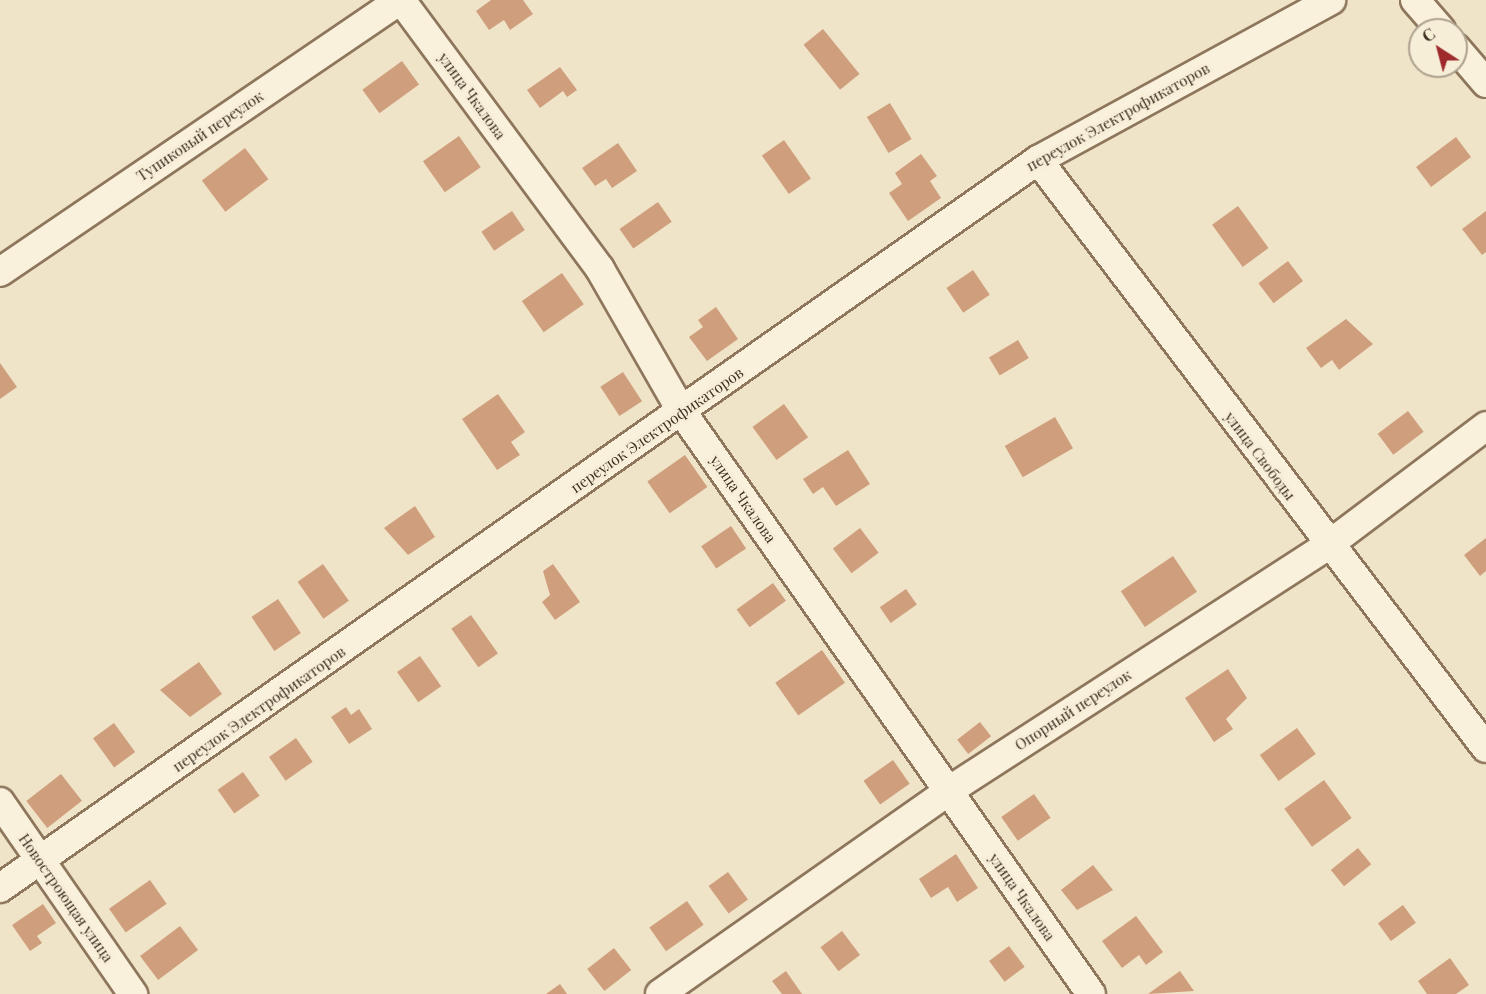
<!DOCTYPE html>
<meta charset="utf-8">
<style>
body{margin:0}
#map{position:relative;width:1486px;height:994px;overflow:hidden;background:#f0e4c8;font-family:"Playfair Display",serif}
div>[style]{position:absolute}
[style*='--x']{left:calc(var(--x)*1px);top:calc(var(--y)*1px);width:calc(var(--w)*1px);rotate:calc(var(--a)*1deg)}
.building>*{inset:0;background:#cf9f7d;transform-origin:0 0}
.roads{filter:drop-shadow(2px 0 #8d765c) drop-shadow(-2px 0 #8d765c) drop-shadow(0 2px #8d765c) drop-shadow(0 -2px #8d765c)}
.minor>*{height:28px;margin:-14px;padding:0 14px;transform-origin:14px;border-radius:14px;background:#faf1dc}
span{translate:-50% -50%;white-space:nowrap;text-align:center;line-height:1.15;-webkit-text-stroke:6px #f7eed8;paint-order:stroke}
.street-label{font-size:15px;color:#3d2e20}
.north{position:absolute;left:1408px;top:18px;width:60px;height:60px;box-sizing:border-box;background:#f7eed8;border:2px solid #ada18e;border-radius:50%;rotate:324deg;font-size:16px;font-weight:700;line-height:24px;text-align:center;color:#3d2e20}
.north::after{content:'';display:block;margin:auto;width:21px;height:27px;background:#9e2a2b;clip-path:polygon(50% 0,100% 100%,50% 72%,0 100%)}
</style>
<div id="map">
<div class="building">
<div style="clip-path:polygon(491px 0,523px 0,533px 14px,510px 30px,504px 20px,489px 30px,476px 11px)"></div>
<div style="left:823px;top:29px;width:58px;height:25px;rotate:51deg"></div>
<div style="left:402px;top:61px;width:29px;height:49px;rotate:54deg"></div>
<div style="clip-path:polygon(560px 67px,577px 90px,567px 97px,563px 91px,540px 108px,527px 90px)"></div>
<div style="left:890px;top:103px;width:42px;height:27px;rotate:59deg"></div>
<div style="left:459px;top:136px;width:38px;height:44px;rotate:55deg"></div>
<div style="left:1456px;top:137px;width:25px;height:50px;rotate:53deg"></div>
<div style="left:784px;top:140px;width:47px;height:27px;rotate:55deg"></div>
<div style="clip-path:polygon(618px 143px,637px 171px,612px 188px,606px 179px,595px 186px,582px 168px)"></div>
<div style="left:245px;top:148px;width:39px;height:54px;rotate:53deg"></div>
<div style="clip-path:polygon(921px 154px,937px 176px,930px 181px,941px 198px,908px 221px,889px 193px,902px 184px,895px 173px)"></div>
<div style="left:658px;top:202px;width:24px;height:47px;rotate:55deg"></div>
<div style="left:1238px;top:206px;width:52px;height:32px;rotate:54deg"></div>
<div style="left:512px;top:211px;width:23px;height:37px;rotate:56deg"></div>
<div style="clip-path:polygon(1486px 211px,1486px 252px,1482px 255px,1462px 229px)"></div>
<div style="left:1288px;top:261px;width:25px;height:37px;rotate:53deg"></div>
<div style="left:973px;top:270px;width:30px;height:32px;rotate:56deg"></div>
<div style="left:562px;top:273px;width:38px;height:49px;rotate:55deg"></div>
<div style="clip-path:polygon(716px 307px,738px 339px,707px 361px,689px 337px,703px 327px,698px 320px)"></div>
<div style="clip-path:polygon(1346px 319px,1373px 344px,1339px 370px,1332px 360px,1321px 368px,1306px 348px)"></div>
<div style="left:1018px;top:340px;width:21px;height:34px;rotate:59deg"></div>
<div style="clip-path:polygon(0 363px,17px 387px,0 399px)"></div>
<div style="left:623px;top:372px;width:35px;height:27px;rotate:57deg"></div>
<div style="clip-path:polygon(498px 394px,525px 432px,511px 442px,520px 455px,497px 470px,462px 419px)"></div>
<div style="left:784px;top:404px;width:41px;height:39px;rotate:54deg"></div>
<div style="left:1408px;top:411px;width:26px;height:38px;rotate:53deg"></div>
<div style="left:1055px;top:417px;width:36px;height:58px;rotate:60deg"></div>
<div style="clip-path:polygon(848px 450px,870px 484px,836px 506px,823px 487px,813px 494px,803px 479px)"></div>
<div style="left:685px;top:455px;width:39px;height:46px;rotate:55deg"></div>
<div style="clip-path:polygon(415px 506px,435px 537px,408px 555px,384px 528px)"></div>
<div style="left:731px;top:526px;width:27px;height:36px;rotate:56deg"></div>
<div style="left:860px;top:528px;width:31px;height:34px;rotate:53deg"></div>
<div style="clip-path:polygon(1486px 538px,1486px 571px,1480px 576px,1464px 555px)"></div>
<div style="left:1173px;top:556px;width:43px;height:63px;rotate:56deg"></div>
<div style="left:323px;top:564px;width:45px;height:31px;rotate:55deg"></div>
<div style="clip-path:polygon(553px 564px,580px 602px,555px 620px,542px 602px,550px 595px,543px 571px)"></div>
<div style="left:773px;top:583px;width:22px;height:45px;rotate:54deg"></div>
<div style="left:906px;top:589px;width:19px;height:32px;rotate:55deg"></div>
<div style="left:278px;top:599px;width:41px;height:32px;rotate:56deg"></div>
<div style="left:471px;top:615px;width:47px;height:24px;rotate:55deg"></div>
<div style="left:822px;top:650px;width:40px;height:57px;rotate:55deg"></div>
<div style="left:420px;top:656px;width:37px;height:28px;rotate:55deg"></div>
<div style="clip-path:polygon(199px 662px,222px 694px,190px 717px,160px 690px)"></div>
<div style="clip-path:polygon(1228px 669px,1247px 698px,1226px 719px,1233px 729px,1214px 742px,1185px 698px)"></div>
<div style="clip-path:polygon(346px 707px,351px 715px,359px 709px,372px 729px,349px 744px,331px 717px)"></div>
<div style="left:980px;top:722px;width:18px;height:29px;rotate:52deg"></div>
<div style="left:114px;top:723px;width:36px;height:26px;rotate:54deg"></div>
<div style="left:1297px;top:728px;width:32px;height:46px;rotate:54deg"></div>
<div style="left:296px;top:738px;width:29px;height:33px;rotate:55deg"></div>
<div style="left:893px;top:760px;width:29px;height:36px;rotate:55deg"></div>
<div style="left:243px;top:772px;width:29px;height:31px;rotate:55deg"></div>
<div style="left:61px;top:774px;width:34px;height:44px;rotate:52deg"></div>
<div style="left:1324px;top:780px;width:47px;height:49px;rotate:54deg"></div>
<div style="left:1034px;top:794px;width:29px;height:40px;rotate:55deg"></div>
<div style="left:1358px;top:848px;width:21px;height:35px;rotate:51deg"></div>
<div style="clip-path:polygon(956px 854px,978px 888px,957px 902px,948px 887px,931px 898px,919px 879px)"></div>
<div style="clip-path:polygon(1093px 865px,1113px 890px,1077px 910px,1061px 890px)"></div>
<div style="left:728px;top:872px;width:34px;height:24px;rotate:54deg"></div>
<div style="left:150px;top:880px;width:29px;height:50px;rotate:55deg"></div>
<div style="left:687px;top:901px;width:29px;height:46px;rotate:55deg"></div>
<div style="clip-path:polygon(43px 904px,56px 923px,37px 936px,42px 943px,30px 951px,12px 925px)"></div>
<div style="left:1403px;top:905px;width:22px;height:31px;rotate:54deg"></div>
<div style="clip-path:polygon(1136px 916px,1163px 952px,1146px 965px,1139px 955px,1122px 968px,1102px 941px)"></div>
<div style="left:180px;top:926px;width:30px;height:50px;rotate:53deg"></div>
<div style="left:842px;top:931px;width:30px;height:27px;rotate:53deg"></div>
<div style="left:1009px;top:946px;width:26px;height:25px;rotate:53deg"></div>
<div style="left:614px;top:948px;width:28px;height:34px;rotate:52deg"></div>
<div style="clip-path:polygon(1450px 958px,1469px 985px,1456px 994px,1427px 994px,1418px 981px)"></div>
<div style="clip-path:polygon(786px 971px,802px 994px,782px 994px,772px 981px)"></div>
<div style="clip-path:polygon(1180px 971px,1194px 991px,1148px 994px)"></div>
<div style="clip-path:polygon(560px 984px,567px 994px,546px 994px)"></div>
</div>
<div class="roads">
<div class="minor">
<div style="--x:401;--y:0;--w:335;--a:53.5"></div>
<div style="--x:600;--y:269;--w:165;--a:60.2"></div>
<div style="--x:682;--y:412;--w:711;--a:54.9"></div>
<div style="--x:1415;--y:0;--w:40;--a:49"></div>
<div style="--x:1456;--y:48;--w:46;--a:49.4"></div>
<div style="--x:1038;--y:160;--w:739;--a:52.7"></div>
<div style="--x:0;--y:272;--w:484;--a:-34.2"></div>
<div style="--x:0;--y:802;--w:234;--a:55.3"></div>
<div style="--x:0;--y:888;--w:1268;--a:-35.04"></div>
<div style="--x:1038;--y:160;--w:334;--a:-28.6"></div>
<div style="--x:660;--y:994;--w:351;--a:-35.1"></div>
<div style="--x:947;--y:792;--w:453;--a:-32.9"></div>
<div style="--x:1327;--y:546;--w:199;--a:-37"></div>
</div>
</div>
<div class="street-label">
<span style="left:472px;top:96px;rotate:54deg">улица Чкалова</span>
<span style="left:1118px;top:117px;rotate:-29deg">переулок Электрофикаторов</span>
<span style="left:200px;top:136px;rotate:-34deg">Тупиковый переулок</span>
<span style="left:657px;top:430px;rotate:-35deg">переулок Электрофикаторов</span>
<span style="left:1260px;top:456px;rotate:53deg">улица Свободы</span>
<span style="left:743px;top:499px;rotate:55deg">улица Чкалова</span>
<span style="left:259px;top:709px;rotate:-35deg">переулок Электрофикаторов</span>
<span style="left:1073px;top:710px;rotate:-33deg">Опорный переулок</span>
<span style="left:1022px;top:897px;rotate:55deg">улица Чкалова</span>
<span style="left:66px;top:898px;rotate:55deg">Новостроющая улица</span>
</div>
<div class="north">С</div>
</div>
